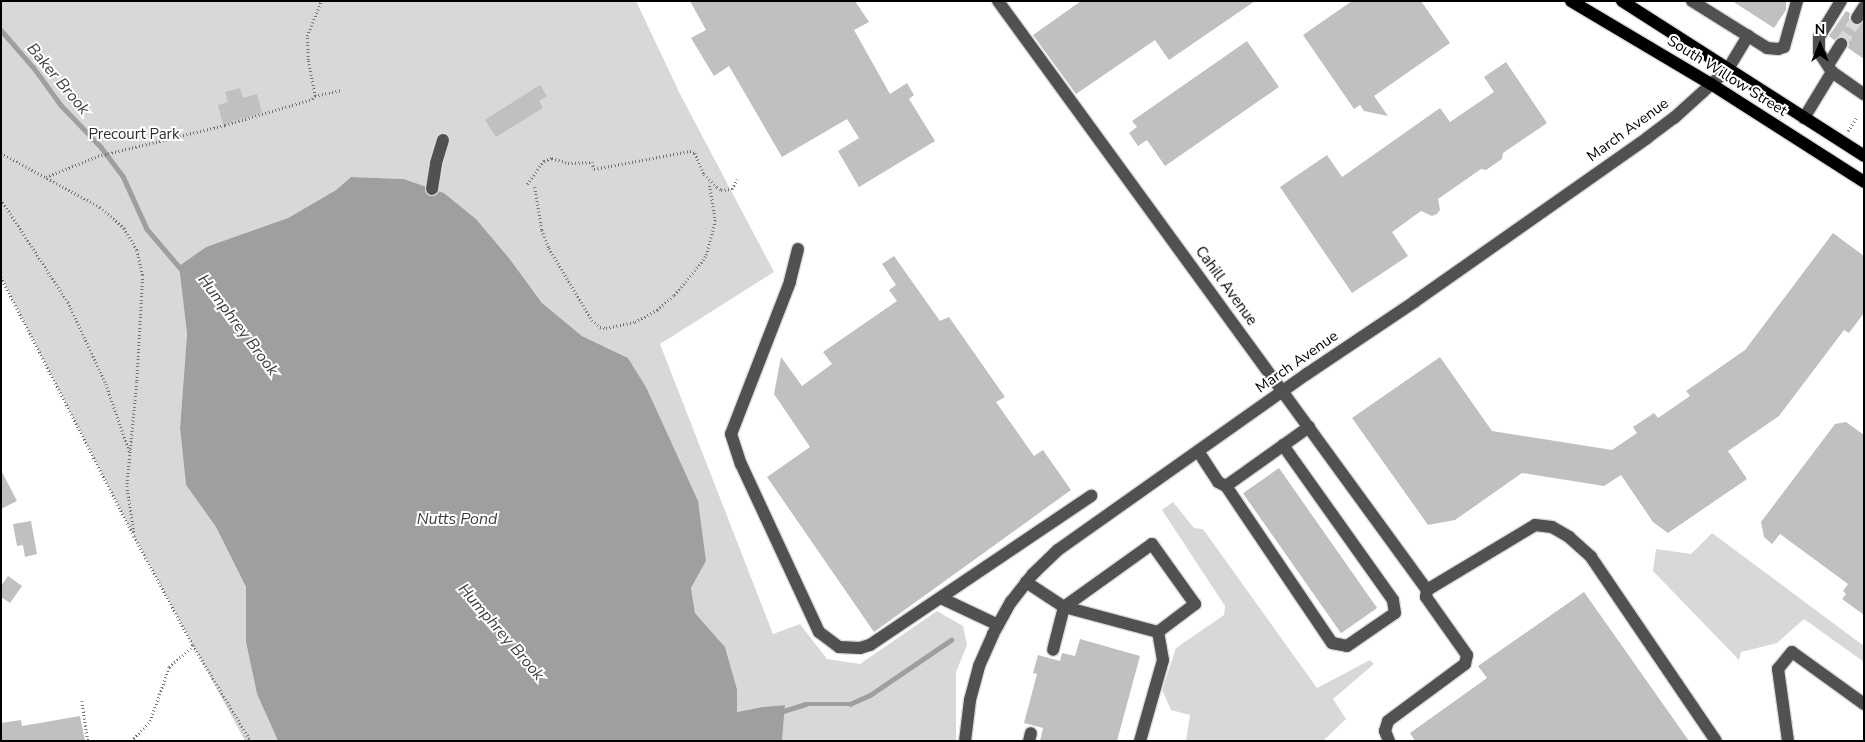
<!DOCTYPE html>
<style>
body{margin:0}
#map{position:relative;width:1865px;height:742px;overflow:hidden;background:#fff;font-family:"Nunito Sans",sans-serif}
div>[style]{position:absolute}
[style*='--x']{left:calc(var(--x)*1px);top:calc(var(--y)*1px);width:calc(var(--w)*1px);rotate:calc(var(--a)*1deg)}
.green>*{inset:0;background:#d8d8d8}
.water>*{inset:0;background:#9f9f9f}
.stream>*{height:4.5px;margin:-2.25px;padding:0 2.25px;transform-origin:2.25px;border-radius:2.25px;background:#9f9f9f}
.building>*{inset:0;background:#c0c0c0;transform-origin:0 0}
.minor-tunnel>*{height:12px;margin-top:-6px;transform-origin:0;background:repeating-linear-gradient(90deg,#d9d9d9 0 12px,transparent 0 18px)}
.path>*{height:2.5px;margin-top:-1.25px;transform-origin:0;background:repeating-linear-gradient(90deg,#737373 0 1px,transparent 0 3.5px)}
.roads{filter:drop-shadow(1px 0 #dbdbdb) drop-shadow(-1px 0 #dbdbdb) drop-shadow(0 1px #dbdbdb) drop-shadow(0 -1px #dbdbdb)}
.minor>*{height:12px;margin:-6px;padding:0 6px;transform-origin:6px;border-radius:6px;background:#515151}
.major>*{height:12px;margin:-6px;padding:0 6px;transform-origin:6px;border-radius:6px;background:#000}
span{translate:-50% -50%;white-space:nowrap;text-align:center;line-height:1.15;-webkit-text-stroke:4px #fff;paint-order:stroke}
.street-label{font-size:15px;color:#000}
.park-label{font-size:15px;color:#2f2f2f}
.water-label{font-size:16px;color:#404040;font-style:italic}
.frame{position:absolute;inset:0;border:2px solid #000;pointer-events:none}
.north{position:absolute;left:1795px;top:20px;width:50px;height:50px;-webkit-text-stroke:4px #fff;paint-order:stroke;rotate:0deg;font-size:14px;font-weight:700;line-height:20px;text-align:center;color:#000}
.north::after{content:'';display:block;margin:auto;width:18px;height:22px;background:#000;clip-path:polygon(50% 0,100% 100%,50% 72%,0 100%)}
</style>
<div id="map">
<div class="green">
<div style="clip-path:polygon(1px 1px,636px 1px,680px 94px,774px 272px,660px 344px,773px 634px,800px 624px,827px 659px,860px 664px,937px 611px,963px 626px,967px 645px,956px 672px,956px 741px,782px 741px,785px 705px,762px 707px,737px 712px,737px 689px,725px 647px,695px 613px,691px 588px,706px 561px,665px 431px,646px 387px,628px 358px,582px 336px,542px 303px,509px 258px,476px 219px,444px 193px,404px 179px,351px 177px,336px 190px,288px 218px,206px 247px,179px 266px,187px 334px,180px 428px,186px 485px,216px 527px,246px 587px,246px 642px,257px 694px,278px 741px,245px 741px,134px 536px,1px 277px)"></div>
<div style="clip-path:polygon(1173px 502px,1194px 528px,1203px 529px,1317px 688px,1370px 660px,1374px 664px,1333px 699px,1346px 719px,1323px 741px,1186px 741px,1190px 715px,1171px 710px,1162px 690px,1176px 648px,1224px 615px,1225px 606px,1162px 510px)"></div>
<div style="clip-path:polygon(1712px 533px,1864px 646px,1864px 662px,1804px 619px,1777px 643px,1741px 652px,1739px 660px,1653px 571px,1656px 549px,1691px 554px)"></div>
</div>
<div class="water">
<div style="clip-path:polygon(351px 177px,404px 179px,444px 193px,476px 219px,509px 258px,542px 303px,582px 336px,628px 358px,646px 387px,698px 501px,706px 561px,691px 588px,695px 613px,725px 647px,737px 689px,737px 712px,762px 707px,785px 705px,782px 741px,278px 741px,257px 694px,246px 642px,246px 587px,216px 527px,186px 485px,180px 428px,187px 334px,179px 266px,206px 247px,288px 218px,336px 190px)"></div>
</div>
<div class="stream">
<div style="--x:1;--y:30;--w:50;--a:49"></div>
<div style="--x:34;--y:68;--w:46;--a:53.9"></div>
<div style="--x:61;--y:105;--w:58;--a:46.4"></div>
<div style="--x:101;--y:147;--w:36;--a:53"></div>
<div style="--x:123;--y:176;--w:58;--a:65.6"></div>
<div style="--x:147;--y:229;--w:52;--a:49.6"></div>
<div style="--x:780;--y:712;--w:27;--a:-17"></div>
<div style="--x:806;--y:704;--w:44;--a:0"></div>
<div style="--x:850;--y:704;--w:22;--a:-24"></div>
<div style="--x:870;--y:695;--w:98;--a:-34.2"></div>
</div>
<div class="building">
<div style="clip-path:polygon(690px 1px,855px 1px,869px 22px,854px 30px,890px 94px,907px 83px,914px 95px,909px 99px,935px 141px,859px 187px,838px 151px,859px 138px,847px 119px,782px 157px,729px 66px,714px 76px,691px 38px,706px 30px)"></div>
<div style="clip-path:polygon(1081px 1px,1255px 1px,1169px 60px,1155px 40px,1076px 94px,1033px 35px)"></div>
<div style="clip-path:polygon(1352px 1px,1421px 1px,1450px 43px,1374px 96px,1388px 116px,1364px 111px,1360px 105px,1354px 109px,1303px 35px)"></div>
<div style="clip-path:polygon(1732px 1px,1786px 1px,1786px 10px,1774px 28px)"></div>
<div style="clip-path:polygon(1846px 11px,1850px 13px,1849px 18px,1852px 25px,1857px 26px,1864px 22px,1864px 59px,1848px 48px,1849px 44px,1846px 37px,1841px 36px,1834px 40px,1829px 36px)"></div>
<div style="clip-path:polygon(1247px 41px,1279px 87px,1165px 166px,1147px 140px,1138px 146px,1129px 133px,1137px 127px,1132px 121px)"></div>
<div style="clip-path:polygon(1506px 62px,1547px 123px,1503px 153px,1502px 159px,1486px 170px,1481px 169px,1438px 199px,1440px 210px,1437px 214px,1432px 216px,1421px 211px,1392px 232px,1408px 256px,1352px 293px,1280px 187px,1327px 155px,1342px 177px,1440px 108px,1450px 122px,1494px 92px,1484px 77px)"></div>
<div style="clip-path:polygon(540px 85px,547px 96px,539px 101px,543px 108px,496px 137px,485px 120px)"></div>
<div style="clip-path:polygon(240px 88px,243px 98px,257px 94px,262px 113px,223px 124px,218px 105px,228px 102px,225px 92px)"></div>
<div style="clip-path:polygon(1833px 233px,1864px 256px,1864px 313px,1849px 333px,1844px 330px,1779px 416px,1728px 451px,1747px 479px,1668px 533px,1653px 522px,1621px 475px,1604px 486px,1522px 473px,1455px 520px,1428px 525px,1352px 418px,1440px 357px,1492px 431px,1612px 450px,1637px 433px,1633px 427px,1654px 413px,1658px 418px,1690px 396px,1686px 391px,1745px 350px)"></div>
<div style="clip-path:polygon(894px 256px,940px 321px,949px 317px,1005px 397px,996px 402px,1034px 456px,1043px 450px,1071px 490px,874px 632px,767px 477px,810px 447px,774px 394px,781px 357px,802px 386px,832px 364px,823px 352px,897px 301px,889px 290px,896px 285px,882px 264px)"></div>
<div style="clip-path:polygon(1846px 422px,1864px 435px,1864px 615px,1842px 599px,1846px 594px,1843px 591px,1848px 584px,1780px 534px,1772px 544px,1764px 537px,1761px 522px,1835px 424px)"></div>
<div style="left:1279px;top:468px;width:171px;height:44px;rotate:55deg"></div>
<div style="clip-path:polygon(1px 470px,17px 501px,1px 509px)"></div>
<div style="clip-path:polygon(31px 521px,37px 554px,25px 557px,23px 545px,17px 546px,13px 524px)"></div>
<div style="clip-path:polygon(8px 576px,22px 586px,10px 603px,1px 597px,1px 586px)"></div>
<div style="clip-path:polygon(1584px 592px,1689px 741px,1415px 741px,1410px 733px,1487px 678px,1478px 666px)"></div>
<div style="clip-path:polygon(1080px 639px,1140px 656px,1117px 741px,1040px 741px,1043px 728px,1024px 723px,1037px 674px,1033px 673px,1038px 655px,1060px 661px,1062px 653px,1075px 656px)"></div>
<div style="clip-path:polygon(80px 716px,85px 741px,1px 741px,1px 723px,21px 720px,22px 726px)"></div>
</div>
<div class="minor-tunnel">
<div style="--x:1841;--y:44;--w:31;--a:-58"></div>
</div>
<div class="path">
<div style="--x:315;--y:96;--w:27;--a:-13"></div>
<div style="--x:1848;--y:131;--w:15;--a:-58"></div>
<div style="--x:1;--y:153;--w:113;--a:28.6"></div>
<div style="--x:100;--y:207;--w:32;--a:41"></div>
<div style="--x:124;--y:228;--w:26;--a:59"></div>
<div style="--x:137;--y:250;--w:26;--a:77"></div>
<div style="--x:143;--y:275;--w:107;--a:93.2"></div>
<div style="--x:137;--y:382;--w:104;--a:95.5"></div>
<div style="--x:127;--y:486;--w:47;--a:81.3"></div>
<div style="--x:46;--y:177;--w:56;--a:-22"></div>
<div style="--x:98;--y:156;--w:131;--a:-13.7"></div>
<div style="--x:225;--y:125;--w:91;--a:-16.6"></div>
<div style="--x:312;--y:99;--w:4;--a:-45"></div>
<div style="--x:315;--y:96;--w:37;--a:-101"></div>
<div style="--x:308;--y:60;--w:24;--a:-92"></div>
<div style="--x:307;--y:36;--w:38;--a:-68"></div>
<div style="--x:527;--y:184;--w:29;--a:-54"></div>
<div style="--x:544;--y:161;--w:9;--a:-21"></div>
<div style="--x:552;--y:158;--w:17;--a:17"></div>
<div style="--x:568;--y:163;--w:24;--a:-2"></div>
<div style="--x:592;--y:162;--w:7;--a:74"></div>
<div style="--x:594;--y:169;--w:98;--a:-10.6"></div>
<div style="--x:690;--y:151;--w:5;--a:22"></div>
<div style="--x:695;--y:153;--w:23;--a:67"></div>
<div style="--x:704;--y:174;--w:18;--a:45"></div>
<div style="--x:717;--y:187;--w:5;--a:37"></div>
<div style="--x:721;--y:190;--w:11;--a:-5"></div>
<div style="--x:732;--y:189;--w:11;--a:-63"></div>
<div style="--x:535;--y:187;--w:44;--a:80.8"></div>
<div style="--x:542;--y:230;--w:19;--a:69"></div>
<div style="--x:549;--y:248;--w:84;--a:59.2"></div>
<div style="--x:592;--y:320;--w:11;--a:41"></div>
<div style="--x:600;--y:327;--w:6;--a:9"></div>
<div style="--x:606;--y:328;--w:30;--a:-12"></div>
<div style="--x:635;--y:322;--w:25;--a:-29"></div>
<div style="--x:657;--y:310;--w:23;--a:-41"></div>
<div style="--x:674;--y:295;--w:42;--a:-49.8"></div>
<div style="--x:701;--y:263;--w:9;--a:-58"></div>
<div style="--x:706;--y:255;--w:35;--a:-75"></div>
<div style="--x:715;--y:221;--w:39;--a:-99"></div>
<div style="--x:1;--y:199;--w:123;--a:57"></div>
<div style="--x:68;--y:302;--w:90;--a:65.1"></div>
<div style="--x:106;--y:384;--w:73;--a:70.8"></div>
<div style="--x:1;--y:277;--w:291;--a:62.8"></div>
<div style="--x:134;--y:536;--w:124;--a:61.6"></div>
<div style="--x:193;--y:645;--w:112;--a:58.9"></div>
<div style="--x:82;--y:701;--w:40;--a:81.5"></div>
<div style="--x:131;--y:741;--w:28;--a:-46"></div>
<div style="--x:150;--y:721;--w:57;--a:-70.6"></div>
<div style="--x:169;--y:667;--w:32;--a:-41"></div>
</div>
<div class="roads">
<div class="minor">
<div style="--x:998;--y:1;--w:729;--a:53.93"></div>
<div style="--x:1857;--y:18;--w:13;--a:-58"></div>
<div style="--x:1748;--y:36;--w:22;--a:32"></div>
<div style="--x:1767;--y:48;--w:11;--a:5"></div>
<div style="--x:1778;--y:49;--w:6;--a:-18"></div>
<div style="--x:1784;--y:47;--w:48;--a:-74.2"></div>
<div style="--x:1828;--y:65;--w:25;--a:-58"></div>
<div style="--x:1832;--y:72;--w:24;--a:-123"></div>
<div style="--x:1819;--y:52;--w:15;--a:-90"></div>
<div style="--x:1819;--y:37;--w:42;--a:-58.6"></div>
<div style="--x:1804;--y:118;--w:54;--a:-58.7"></div>
<div style="--x:1832;--y:72;--w:39;--a:35"></div>
<div style="--x:432;--y:189;--w:26;--a:-81"></div>
<div style="--x:436;--y:163;--w:24;--a:-73"></div>
<div style="--x:798;--y:249;--w:34;--a:104"></div>
<div style="--x:790;--y:282;--w:163;--a:111.2"></div>
<div style="--x:731;--y:434;--w:32;--a:72"></div>
<div style="--x:741;--y:464;--w:185;--a:65.1"></div>
<div style="--x:819;--y:632;--w:25;--a:37"></div>
<div style="--x:839;--y:647;--w:21;--a:3"></div>
<div style="--x:860;--y:648;--w:10;--a:-17"></div>
<div style="--x:870;--y:645;--w:267;--a:-34"></div>
<div style="--x:1198;--y:451;--w:37;--a:57"></div>
<div style="--x:1218;--y:482;--w:9;--a:27"></div>
<div style="--x:1226;--y:486;--w:102;--a:-35.4"></div>
<div style="--x:1226;--y:486;--w:189;--a:56"></div>
<div style="--x:1332;--y:643;--w:15;--a:11"></div>
<div style="--x:1347;--y:646;--w:58;--a:-34.5"></div>
<div style="--x:1395;--y:613;--w:13;--a:-99"></div>
<div style="--x:1393;--y:600;--w:190;--a:-125.4"></div>
<div style="--x:1152;--y:544;--w:74;--a:54.4"></div>
<div style="--x:1195;--y:604;--w:46;--a:142.9"></div>
<div style="--x:1158;--y:632;--w:97;--a:-165.1"></div>
<div style="--x:1064;--y:607;--w:108;--a:-35.6"></div>
<div style="--x:1026;--y:582;--w:45;--a:33.3"></div>
<div style="--x:1064;--y:607;--w:44;--a:104.3"></div>
<div style="--x:941;--y:598;--w:63;--a:25.3"></div>
<div style="--x:965;--y:741;--w:41;--a:-83"></div>
<div style="--x:970;--y:700;--w:35;--a:-75"></div>
<div style="--x:979;--y:666;--w:35;--a:-66"></div>
<div style="--x:993;--y:634;--w:37;--a:-61"></div>
<div style="--x:1011;--y:602;--w:36;--a:-52"></div>
<div style="--x:1033;--y:574;--w:35;--a:-44"></div>
<div style="--x:1058;--y:550;--w:305;--a:-35.3"></div>
<div style="--x:1307;--y:374;--w:129;--a:-33.9"></div>
<div style="--x:1414;--y:302;--w:285;--a:-35.1"></div>
<div style="--x:1647;--y:138;--w:34;--a:-37"></div>
<div style="--x:1674;--y:118;--w:73;--a:-42.2"></div>
<div style="--x:1728;--y:69;--w:39;--a:-59"></div>
<div style="--x:1748;--y:36;--w:66;--a:-148"></div>
<div style="--x:1029;--y:741;--w:8;--a:-76"></div>
<div style="--x:1140;--y:741;--w:84;--a:-74.1"></div>
<div style="--x:1163;--y:660;--w:28;--a:-100"></div>
<div style="--x:1389;--y:741;--w:11;--a:-112"></div>
<div style="--x:1385;--y:731;--w:10;--a:-73"></div>
<div style="--x:1388;--y:721;--w:96;--a:-36.5"></div>
<div style="--x:1465;--y:664;--w:9;--a:-77"></div>
<div style="--x:1467;--y:655;--w:71;--a:-125.3"></div>
<div style="--x:1426;--y:597;--w:7;--a:-82"></div>
<div style="--x:1427;--y:590;--w:126;--a:-31"></div>
<div style="--x:1535;--y:525;--w:17;--a:7"></div>
<div style="--x:1552;--y:527;--w:20;--a:30"></div>
<div style="--x:1569;--y:537;--w:30;--a:42"></div>
<div style="--x:1591;--y:557;--w:222;--a:55.8"></div>
<div style="--x:1788;--y:741;--w:73;--a:-97.9"></div>
<div style="--x:1778;--y:669;--w:22;--a:-51"></div>
<div style="--x:1792;--y:652;--w:89;--a:35.8"></div>
</div>
<div class="major">
<div style="--x:1571;--y:1;--w:163;--a:30.7"></div>
<div style="--x:1711;--y:84;--w:182;--a:32.6"></div>
<div style="--x:1622;--y:1;--w:287;--a:32.6"></div>
</div>
</div>
<div class="street-label">
<span style="left:1727px;top:76px;rotate:32deg">South Willow Street</span>
<span style="left:1628px;top:130px;rotate:-36deg">March Avenue</span>
<span style="left:1226px;top:286px;rotate:54deg">Cahill Avenue</span>
<span style="left:1297px;top:362px;rotate:-35deg">March Avenue</span>
</div>
<div class="park-label">
<span style="left:134px;top:135px">Precourt Park</span>
</div>
<div class="water-label">
<span style="left:58px;top:79px;rotate:50deg">Baker Brook</span>
<span style="left:238px;top:325px;rotate:53deg">Humphrey Brook</span>
<span style="left:457px;top:519px">Nutts Pond</span>
<span style="left:501px;top:632px;rotate:49deg">Humphrey Brook</span>
</div>
<div class="frame"></div>
<div class="north">N</div>
</div>
